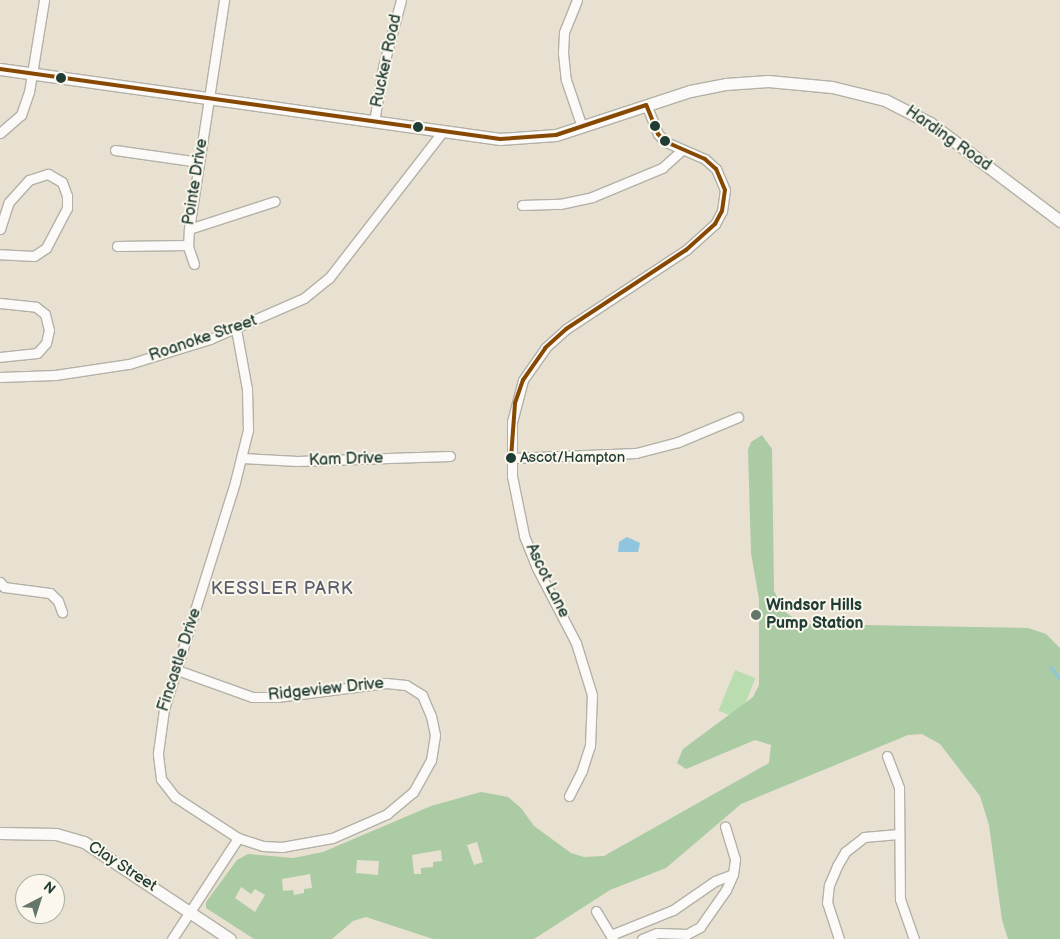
<!DOCTYPE html>
<style>
body{margin:0}
#map{position:relative;width:1060px;height:939px;overflow:hidden;background:#e8e0d1;font-family:"Balsamiq Sans",sans-serif}
div>[style]{position:absolute}
[style*='--x']{left:calc(var(--x)*1px);top:calc(var(--y)*1px);width:calc(var(--w)*1px);rotate:calc(var(--a)*1deg)}
.green>*{inset:0;background:#baddaf;transform-origin:0 0}
.forest>*{inset:0;background:#aacba3}
.water>*{inset:0;background:#8fc5de}
.stream>*{height:2.5px;margin:-1.25px;padding:0 1.25px;transform-origin:1.25px;border-radius:1.25px;background:#8fc5de}
.roads{filter:drop-shadow(1px 0 #b3b1a7) drop-shadow(-1px 0 #b3b1a7) drop-shadow(0 1px #b3b1a7) drop-shadow(0 -1px #b3b1a7)}
.street>*{height:9px;margin:-4.5px;padding:0 4.5px;transform-origin:4.5px;border-radius:4.5px;background:#fcfaf8}
.secondary>*{height:11px;margin:-5.5px;padding:0 5.5px;transform-origin:5.5px;border-radius:5.5px;background:#fcfaf8}
.bus-1>*{height:4px;margin:-2px;padding:0 2px;transform-origin:2px;border-radius:2px;background:#874901}
.dots>*{width:14px;height:14px;translate:-50% -50%;box-sizing:border-box;border:2px solid #fbf7ec;border-radius:50%}
span{translate:-50% -50%;white-space:nowrap;text-align:center;line-height:1.15;-webkit-text-stroke:4px #fbf7ec;paint-order:stroke}
.bus-label{font-size:15px;color:#1f3d34}
.left{translate:0 -50%;text-align:left}
.street-label{font-size:16px;color:#1f3d34}
.poi-label{font-size:16px;color:#1f3d34;font-weight:700}
.neighbourhood-label{font-size:18px;color:#5b5e6e;letter-spacing:1px}
.north{position:absolute;left:15px;top:874px;width:50px;height:50px;box-sizing:border-box;background:#fbf7ec;border:1px solid #a3ada2;border-radius:50%;rotate:40deg;font-size:14px;font-weight:700;line-height:20px;text-align:center;color:#1f3d34}
.north::after{content:'';display:block;margin:auto;width:18px;height:22px;background:#65766b;clip-path:polygon(50% 0,100% 100%,50% 72%,0 100%)}
</style>
<div id="map">
<div class="green">
<div style="left:735px;top:670px;width:22px;height:44px;rotate:22deg"></div>
</div>
<div class="forest">
<div style="clip-path:polygon(evenodd,762px 435px,772px 449px,774px 591px,784px 611px,796px 620px,806px 624px,1028px 628px,1046px 634px,1060px 648px,1060px 939px,1008px 939px,1002px 920px,989px 825px,980px 796px,940px 744px,922px 734px,908px 735px,741px 804px,666px 868px,610px 890px,534px 939px,433px 939px,366px 917px,353px 921px,332px 939px,254px 939px,206px 908px,206px 902px,237px 860px,248px 854px,293px 858px,323px 852px,431px 806px,481px 792px,508px 797px,521px 808px,534px 826px,571px 853px,584px 857px,604px 856px,769px 763px,771px 745px,755px 740px,686px 769px,677px 763px,683px 749px,753px 697px,759px 685px,759px 599px,751px 553px,748px 450px,751px 442px,762px 435px,477px 842px,483px 862px,474px 865px,467px 845px,477px 842px,762px 435px,441px 850px,442px 861px,433px 862px,433px 867px,421px 868px,421px 874px,414px 874px,412px 855px,441px 850px,762px 435px,357px 860px,379px 861px,378px 875px,356px 873px,357px 860px,762px 435px,310px 874px,312px 888px,304px 889px,304px 893px,294px 895px,293px 890px,283px 891px,282px 879px,310px 874px,762px 435px,241px 887px,251px 894px,255px 889px,265px 895px,255px 912px,235px 898px,241px 887px)"></div>
</div>
<div class="water">
<div style="clip-path:polygon(627px 537px,640px 543px,638px 552px,618px 552px,619px 542px)"></div>
</div>
<div class="stream">
<div style="--x:1051;--y:667;--w:15;--a:53"></div>
</div>
<div class="roads">
<div class="street">
<div style="--x:577;--y:0;--w:35;--a:112"></div>
<div style="--x:564;--y:33;--w:20;--a:93"></div>
<div style="--x:563;--y:53;--w:27;--a:84"></div>
<div style="--x:566;--y:80;--w:50;--a:71.2"></div>
<div style="--x:374;--y:122;--w:56;--a:-80.7"></div>
<div style="--x:383;--y:67;--w:69;--a:-75"></div>
<div style="--x:0;--y:133;--w:28;--a:-41"></div>
<div style="--x:21;--y:115;--w:24;--a:-71"></div>
<div style="--x:29;--y:92;--w:93;--a:-80.7"></div>
<div style="--x:115;--y:150;--w:85;--a:8.1"></div>
<div style="--x:522;--y:205;--w:38;--a:-2"></div>
<div style="--x:560;--y:204;--w:33;--a:-12"></div>
<div style="--x:592;--y:197;--w:76;--a:-22.5"></div>
<div style="--x:662;--y:168;--w:25;--a:-42"></div>
<div style="--x:0;--y:229;--w:28;--a:-72"></div>
<div style="--x:9;--y:202;--w:30;--a:-48"></div>
<div style="--x:29;--y:180;--w:20;--a:-18"></div>
<div style="--x:48;--y:174;--w:16;--a:30"></div>
<div style="--x:62;--y:182;--w:15;--a:70"></div>
<div style="--x:67;--y:196;--w:12;--a:90"></div>
<div style="--x:67;--y:208;--w:45;--a:117.7"></div>
<div style="--x:46;--y:248;--w:14;--a:146"></div>
<div style="--x:34;--y:256;--w:34;--a:-177"></div>
<div style="--x:189;--y:229;--w:90;--a:-18"></div>
<div style="--x:117;--y:246;--w:71;--a:-0.8"></div>
<div style="--x:194;--y:264;--w:18;--a:-109"></div>
<div style="--x:188;--y:247;--w:18;--a:-87"></div>
<div style="--x:189;--y:229;--w:232;--a:-81.3"></div>
<div style="--x:0;--y:303;--w:36;--a:6"></div>
<div style="--x:36;--y:307;--w:11;--a:38"></div>
<div style="--x:45;--y:314;--w:16;--a:76"></div>
<div style="--x:49;--y:330;--w:13;--a:103"></div>
<div style="--x:46;--y:343;--w:13;--a:132"></div>
<div style="--x:37;--y:353;--w:37;--a:174"></div>
<div style="--x:0;--y:377;--w:55;--a:-2.1"></div>
<div style="--x:55;--y:375;--w:75;--a:-8.5"></div>
<div style="--x:129;--y:364;--w:85;--a:-17.2"></div>
<div style="--x:210;--y:339;--w:103;--a:-23.6"></div>
<div style="--x:304;--y:298;--w:32;--a:-39"></div>
<div style="--x:329;--y:278;--w:186;--a:-52.2"></div>
<div style="--x:242;--y:458;--w:55;--a:3.1"></div>
<div style="--x:297;--y:461;--w:153;--a:-1.9"></div>
<div style="--x:511;--y:458;--w:125;--a:-2.3"></div>
<div style="--x:636;--y:453;--w:43;--a:-14.7"></div>
<div style="--x:678;--y:442;--w:65;--a:-22.6"></div>
<div style="--x:0;--y:582;--w:6;--a:51"></div>
<div style="--x:4;--y:587;--w:46;--a:7.4"></div>
<div style="--x:50;--y:593;--w:11;--a:45"></div>
<div style="--x:58;--y:601;--w:12;--a:70"></div>
<div style="--x:177;--y:670;--w:80;--a:19.8"></div>
<div style="--x:252;--y:697;--w:25;--a:0"></div>
<div style="--x:277;--y:697;--w:110;--a:-7.3"></div>
<div style="--x:386;--y:683;--w:20;--a:6"></div>
<div style="--x:406;--y:685;--w:19;--a:32"></div>
<div style="--x:422;--y:695;--w:23;--a:67"></div>
<div style="--x:431;--y:716;--w:19;--a:78"></div>
<div style="--x:435;--y:735;--w:25;--a:99"></div>
<div style="--x:431;--y:760;--w:37;--a:119"></div>
<div style="--x:413;--y:792;--w:34;--a:140"></div>
<div style="--x:387;--y:814;--w:60;--a:156.4"></div>
<div style="--x:332;--y:838;--w:51;--a:169.8"></div>
<div style="--x:282;--y:847;--w:19;--a:-177"></div>
<div style="--x:263;--y:846;--w:26;--a:-162"></div>
<div style="--x:238;--y:838;--w:75;--a:-146.9"></div>
<div style="--x:175;--y:797;--w:23;--a:-128"></div>
<div style="--x:161;--y:779;--w:26;--a:-97"></div>
<div style="--x:158;--y:753;--w:44;--a:-82.2"></div>
<div style="--x:164;--y:709;--w:238;--a:-72.6"></div>
<div style="--x:235;--y:482;--w:54;--a:-76"></div>
<div style="--x:248;--y:430;--w:41;--a:-91.4"></div>
<div style="--x:247;--y:389;--w:61;--a:-100.4"></div>
<div style="--x:887;--y:756;--w:34;--a:69"></div>
<div style="--x:899;--y:788;--w:111;--a:89.5"></div>
<div style="--x:900;--y:899;--w:42;--a:70.7"></div>
<div style="--x:569;--y:796;--w:29;--a:-63"></div>
<div style="--x:582;--y:770;--w:25;--a:-72"></div>
<div style="--x:590;--y:746;--w:51;--a:-87.8"></div>
<div style="--x:592;--y:695;--w:54;--a:-107.1"></div>
<div style="--x:576;--y:643;--w:85;--a:-117.5"></div>
<div style="--x:537;--y:568;--w:35;--a:-112"></div>
<div style="--x:524;--y:535;--w:60;--a:-101.5"></div>
<div style="--x:512;--y:476;--w:54;--a:-90"></div>
<div style="--x:512;--y:422;--w:43;--a:-75.3"></div>
<div style="--x:523;--y:380;--w:39;--a:-55"></div>
<div style="--x:545;--y:348;--w:28;--a:-42"></div>
<div style="--x:566;--y:329;--w:144;--a:-33.4"></div>
<div style="--x:686;--y:250;--w:39;--a:-42"></div>
<div style="--x:715;--y:224;--w:15;--a:-62"></div>
<div style="--x:722;--y:211;--w:21;--a:-82"></div>
<div style="--x:725;--y:190;--w:23;--a:-113"></div>
<div style="--x:716;--y:169;--w:15;--a:-138"></div>
<div style="--x:705;--y:159;--w:43;--a:-156.4"></div>
<div style="--x:666;--y:142;--w:11;--a:-135"></div>
<div style="--x:658;--y:134;--w:31;--a:-112"></div>
<div style="--x:596;--y:911;--w:33;--a:59"></div>
<div style="--x:611;--y:935;--w:67;--a:-22"></div>
<div style="--x:673;--y:910;--w:51;--a:-34.6"></div>
<div style="--x:715;--y:881;--w:19;--a:-21"></div>
<div style="--x:172;--y:939;--w:121;--a:-56.8"></div>
<div style="--x:642;--y:939;--w:16;--a:-22"></div>
<div style="--x:657;--y:933;--w:30;--a:2"></div>
<div style="--x:687;--y:934;--w:15;--a:-28"></div>
<div style="--x:700;--y:927;--w:45;--a:-54.9"></div>
<div style="--x:726;--y:890;--w:17;--a:-66"></div>
<div style="--x:733;--y:874;--w:15;--a:-82"></div>
<div style="--x:735;--y:859;--w:34;--a:-107"></div>
<div style="--x:839;--y:939;--w:38;--a:-108"></div>
<div style="--x:827;--y:903;--w:18;--a:-84"></div>
<div style="--x:829;--y:885;--w:21;--a:-67"></div>
<div style="--x:837;--y:866;--w:16;--a:-60"></div>
<div style="--x:845;--y:852;--w:24;--a:-38"></div>
<div style="--x:864;--y:837;--w:34;--a:-5"></div>
</div>
<div class="secondary">
<div style="--x:0;--y:69;--w:505;--a:7.97"></div>
<div style="--x:500;--y:139;--w:56;--a:-4.1"></div>
<div style="--x:556;--y:135;--w:141;--a:-18.2"></div>
<div style="--x:690;--y:91;--w:37;--a:-11"></div>
<div style="--x:726;--y:84;--w:42;--a:-4.1"></div>
<div style="--x:768;--y:81;--w:64;--a:5.4"></div>
<div style="--x:832;--y:87;--w:55;--a:13.8"></div>
<div style="--x:885;--y:100;--w:51;--a:27.1"></div>
<div style="--x:930;--y:123;--w:163;--a:37"></div>
<div style="--x:0;--y:833;--w:56;--a:1"></div>
<div style="--x:56;--y:834;--w:29;--a:16"></div>
<div style="--x:84;--y:842;--w:175;--a:33.6"></div>
</div>
</div>
<div class="bus-1">
<div style="--x:0;--y:69;--w:505;--a:7.97"></div>
<div style="--x:500;--y:139;--w:56;--a:-4.1"></div>
<div style="--x:556;--y:135;--w:95;--a:-18.4"></div>
<div style="--x:511;--y:458;--w:55;--a:-85.8"></div>
<div style="--x:515;--y:403;--w:24;--a:-71"></div>
<div style="--x:523;--y:380;--w:39;--a:-55"></div>
<div style="--x:545;--y:348;--w:28;--a:-42"></div>
<div style="--x:566;--y:329;--w:144;--a:-33.4"></div>
<div style="--x:686;--y:250;--w:39;--a:-42"></div>
<div style="--x:715;--y:224;--w:15;--a:-62"></div>
<div style="--x:722;--y:211;--w:21;--a:-82"></div>
<div style="--x:725;--y:190;--w:23;--a:-113"></div>
<div style="--x:716;--y:169;--w:15;--a:-138"></div>
<div style="--x:705;--y:159;--w:43;--a:-156.4"></div>
<div style="--x:666;--y:142;--w:11;--a:-135"></div>
<div style="--x:658;--y:134;--w:31;--a:-112"></div>
</div>
<div class="dots">
<div style="left:61px;top:78px;background:#1f3d34"></div>
<div style="left:655px;top:126px;background:#1f3d34"></div>
<div style="left:418px;top:127px;background:#1f3d34"></div>
<div style="left:665px;top:141px;background:#1f3d34"></div>
<div style="left:511px;top:458px;background:#1f3d34"></div>
<div style="left:756px;top:615px;background:#65766b"></div>
</div>
<div class="bus-label">
<span class="left" style="left:520px;top:458px">Ascot/Hampton</span>
</div>
<div class="street-label">
<span style="left:387px;top:61px;rotate:-78deg">Rucker Road</span>
<span style="left:948px;top:139px;rotate:35deg">Harding Road</span>
<span style="left:196px;top:182px;rotate:-81deg">Pointe Drive</span>
<span style="left:203px;top:339px;rotate:-19deg">Roanoke Street</span>
<span style="left:346px;top:460px;rotate:-2deg">Kam Drive</span>
<span style="left:547px;top:581px;rotate:64deg">Ascot Lane</span>
<span style="left:180px;top:660px;rotate:-72deg">Fincastle Drive</span>
<span style="left:326px;top:690px;rotate:-6deg">Ridgeview Drive</span>
<span style="left:122px;top:867px;rotate:33deg">Clay Street</span>
</div>
<div class="poi-label">
<span class="left" style="left:766px;top:615px">Windsor Hills<br>Pump Station</span>
</div>
<div class="neighbourhood-label">
<span style="left:282px;top:589px">KESSLER PARK</span>
</div>
<div class="north">N</div>
</div>
